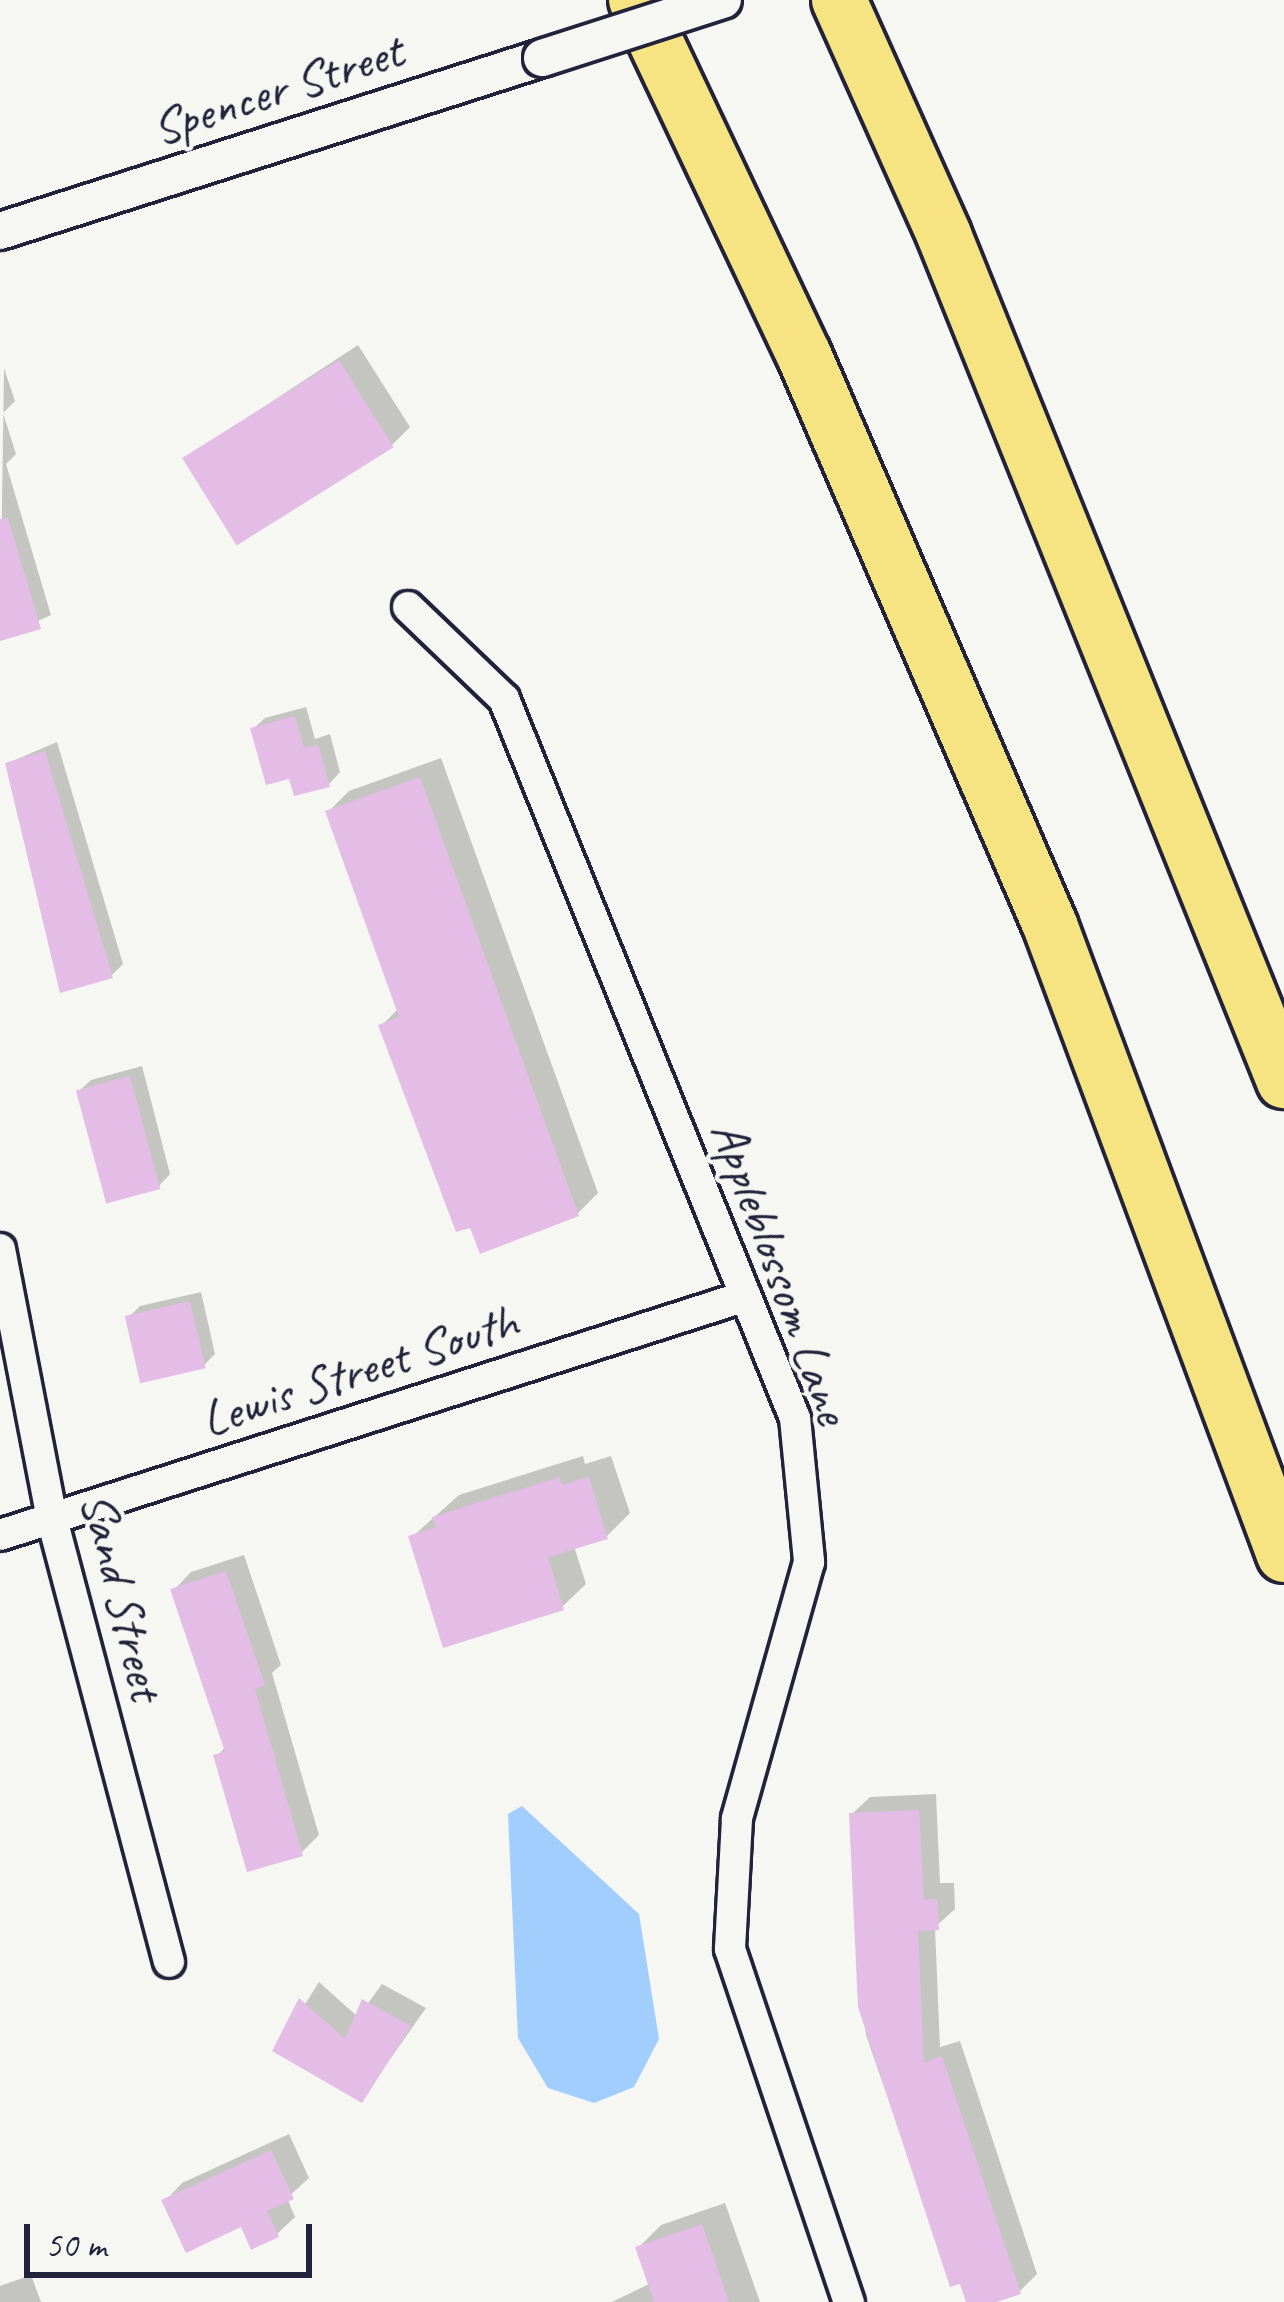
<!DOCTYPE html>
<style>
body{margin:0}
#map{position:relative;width:1284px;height:2302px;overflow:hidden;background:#f6f6f2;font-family:Caveat,sans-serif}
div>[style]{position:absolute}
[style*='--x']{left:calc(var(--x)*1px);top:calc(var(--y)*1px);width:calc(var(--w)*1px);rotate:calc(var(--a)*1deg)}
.water>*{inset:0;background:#a1cefc}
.shadow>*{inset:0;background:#0003}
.building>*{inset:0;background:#e4bde6;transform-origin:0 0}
.roads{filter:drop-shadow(3px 0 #22223b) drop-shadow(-3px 0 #22223b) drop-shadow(0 3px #22223b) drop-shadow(0 -3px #22223b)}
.minor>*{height:30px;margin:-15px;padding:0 15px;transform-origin:15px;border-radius:15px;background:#f6f6f2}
.tertiary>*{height:36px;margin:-18px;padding:0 18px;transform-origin:18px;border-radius:18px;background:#f6f6f2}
.motorway>*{height:54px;margin:-27px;padding:0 27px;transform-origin:27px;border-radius:27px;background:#f6e381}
.bridges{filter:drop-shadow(3px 0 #22223b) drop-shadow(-3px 0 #22223b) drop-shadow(0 3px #22223b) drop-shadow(0 -3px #22223b)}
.tertiary-bridge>*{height:36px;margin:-18px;padding:0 18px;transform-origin:18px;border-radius:18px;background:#f6f6f2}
span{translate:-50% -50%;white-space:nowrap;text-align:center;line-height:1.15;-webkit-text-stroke:9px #f6f6f2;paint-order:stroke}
.street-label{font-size:51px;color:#22223b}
.scale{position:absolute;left:24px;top:2224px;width:288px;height:54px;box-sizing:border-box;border:6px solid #22223b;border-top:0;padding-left:15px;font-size:36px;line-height:42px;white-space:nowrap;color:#22223b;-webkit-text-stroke:9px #f6f6f2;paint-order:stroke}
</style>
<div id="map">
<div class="water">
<div style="clip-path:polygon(522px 1806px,639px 1914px,659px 2039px,634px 2087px,594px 2103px,548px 2088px,518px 2038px,508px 1814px)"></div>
</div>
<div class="shadow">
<div style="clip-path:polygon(358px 345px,410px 427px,392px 445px,186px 458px)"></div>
<div style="clip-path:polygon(4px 368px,15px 401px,3px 413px,16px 454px,6px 464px,51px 615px,0 638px)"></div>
<div style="clip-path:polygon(306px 707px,315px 739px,330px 734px,340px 772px,329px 784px,291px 775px,253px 729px,265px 718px)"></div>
<div style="clip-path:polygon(57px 742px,123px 964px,112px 975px,8px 763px)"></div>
<div style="clip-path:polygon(441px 758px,598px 1193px,577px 1214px,381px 1026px,399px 1008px,328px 812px,349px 791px)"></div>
<div style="clip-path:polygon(142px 1066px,170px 1174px,159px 1186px,79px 1091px,91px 1080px)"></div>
<div style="clip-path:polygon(201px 1292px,215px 1354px,203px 1366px,129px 1317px,140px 1306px)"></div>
<div style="clip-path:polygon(583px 1456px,585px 1464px,611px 1456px,630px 1513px,607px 1536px,574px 1546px,586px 1584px,562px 1607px,412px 1537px,459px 1495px)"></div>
<div style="clip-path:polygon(244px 1555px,281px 1665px,272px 1673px,319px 1835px,301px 1853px,217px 1756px,226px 1746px,174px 1590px,191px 1572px)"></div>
<div style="clip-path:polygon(936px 1794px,940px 1883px,954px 1883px,955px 1909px,935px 1927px,940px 2047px,960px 2041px,1037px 2274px,1020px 2291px,987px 2302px,969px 2302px,962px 2280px,952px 2283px,866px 2035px,852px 1814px,870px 1797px)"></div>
<div style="clip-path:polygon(319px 1982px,358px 2017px,382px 1984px,426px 2008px,362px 2099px,276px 2050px)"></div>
<div style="clip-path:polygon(289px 2134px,309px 2178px,287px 2198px,295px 2217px,277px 2234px,165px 2201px,182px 2183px)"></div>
<div style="clip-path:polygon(725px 2203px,760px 2302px,612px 2302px,651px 2283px,638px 2248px,661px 2225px)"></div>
<div style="clip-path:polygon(31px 2275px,41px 2302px,0 2302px,0 2286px)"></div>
</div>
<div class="building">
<div style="left:339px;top:360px;width:103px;height:185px;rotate:58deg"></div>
<div style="clip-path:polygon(8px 518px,41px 629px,0 641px,0 519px)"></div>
<div style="clip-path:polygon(295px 716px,304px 748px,318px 744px,330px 787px,294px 796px,289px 779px,266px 785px,250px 728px)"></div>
<div style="clip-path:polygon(45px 751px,113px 978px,60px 993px,5px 763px)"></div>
<div style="clip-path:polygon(420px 777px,579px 1216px,480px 1254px,470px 1228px,456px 1232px,378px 1025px,399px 1017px,325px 811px)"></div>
<div style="left:130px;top:1076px;width:117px;height:56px;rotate:75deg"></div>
<div style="left:190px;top:1301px;width:69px;height:67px;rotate:77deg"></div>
<div style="clip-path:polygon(560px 1477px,562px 1485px,589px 1477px,608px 1539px,548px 1557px,564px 1610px,443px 1648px,408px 1536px,436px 1527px,432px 1517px)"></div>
<div style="clip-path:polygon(226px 1571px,265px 1685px,255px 1689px,303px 1856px,247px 1872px,213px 1755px,225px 1752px,170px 1589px)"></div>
<div style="clip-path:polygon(919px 1810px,924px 1900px,937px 1899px,939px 1930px,918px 1931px,924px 2063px,942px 2056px,1021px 2294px,997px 2302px,966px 2302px,960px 2284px,950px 2287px,858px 2007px,849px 1813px)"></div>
<div style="clip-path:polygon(299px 1998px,345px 2039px,362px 1999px,411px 2026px,362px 2103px,272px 2051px)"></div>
<div style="clip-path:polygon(271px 2150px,294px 2199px,267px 2211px,279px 2237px,251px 2250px,241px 2227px,186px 2253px,161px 2200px)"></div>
<div style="clip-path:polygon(702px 2224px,729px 2302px,654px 2302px,635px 2247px)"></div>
</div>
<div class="roads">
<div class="minor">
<div style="--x:408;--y:607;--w:133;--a:43.8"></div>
<div style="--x:504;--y:699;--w:776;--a:67.97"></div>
<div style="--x:795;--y:1418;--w:145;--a:84.4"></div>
<div style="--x:809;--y:1562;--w:267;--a:105.7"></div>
<div style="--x:737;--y:1819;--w:130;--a:93.1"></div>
<div style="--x:730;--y:1949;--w:373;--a:71.4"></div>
<div style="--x:0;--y:1249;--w:275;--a:79.1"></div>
<div style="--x:52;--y:1519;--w:458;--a:75.2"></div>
<div style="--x:0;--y:1535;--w:783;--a:-17.76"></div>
</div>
<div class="tertiary">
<div style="--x:0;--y:231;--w:569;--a:-17.7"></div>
</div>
<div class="motorway">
<div style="--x:636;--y:0;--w:393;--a:64.7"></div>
<div style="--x:804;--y:355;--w:621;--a:66.66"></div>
<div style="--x:1050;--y:925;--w:672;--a:69.62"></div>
<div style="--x:839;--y:0;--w:257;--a:65.9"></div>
<div style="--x:944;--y:235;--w:912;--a:68.11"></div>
</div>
</div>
<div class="bridges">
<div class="tertiary-bridge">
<div style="--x:542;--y:58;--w:190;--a:-17.8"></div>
</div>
</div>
<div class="street-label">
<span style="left:277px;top:89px;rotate:-18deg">Spencer Street</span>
<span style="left:781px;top:1272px;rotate:70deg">Appleblossom Lane</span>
<span style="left:359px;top:1370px;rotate:-18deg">Lewis Street South</span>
<span style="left:123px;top:1596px;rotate:76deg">Sand Street</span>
</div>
<div class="scale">50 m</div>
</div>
